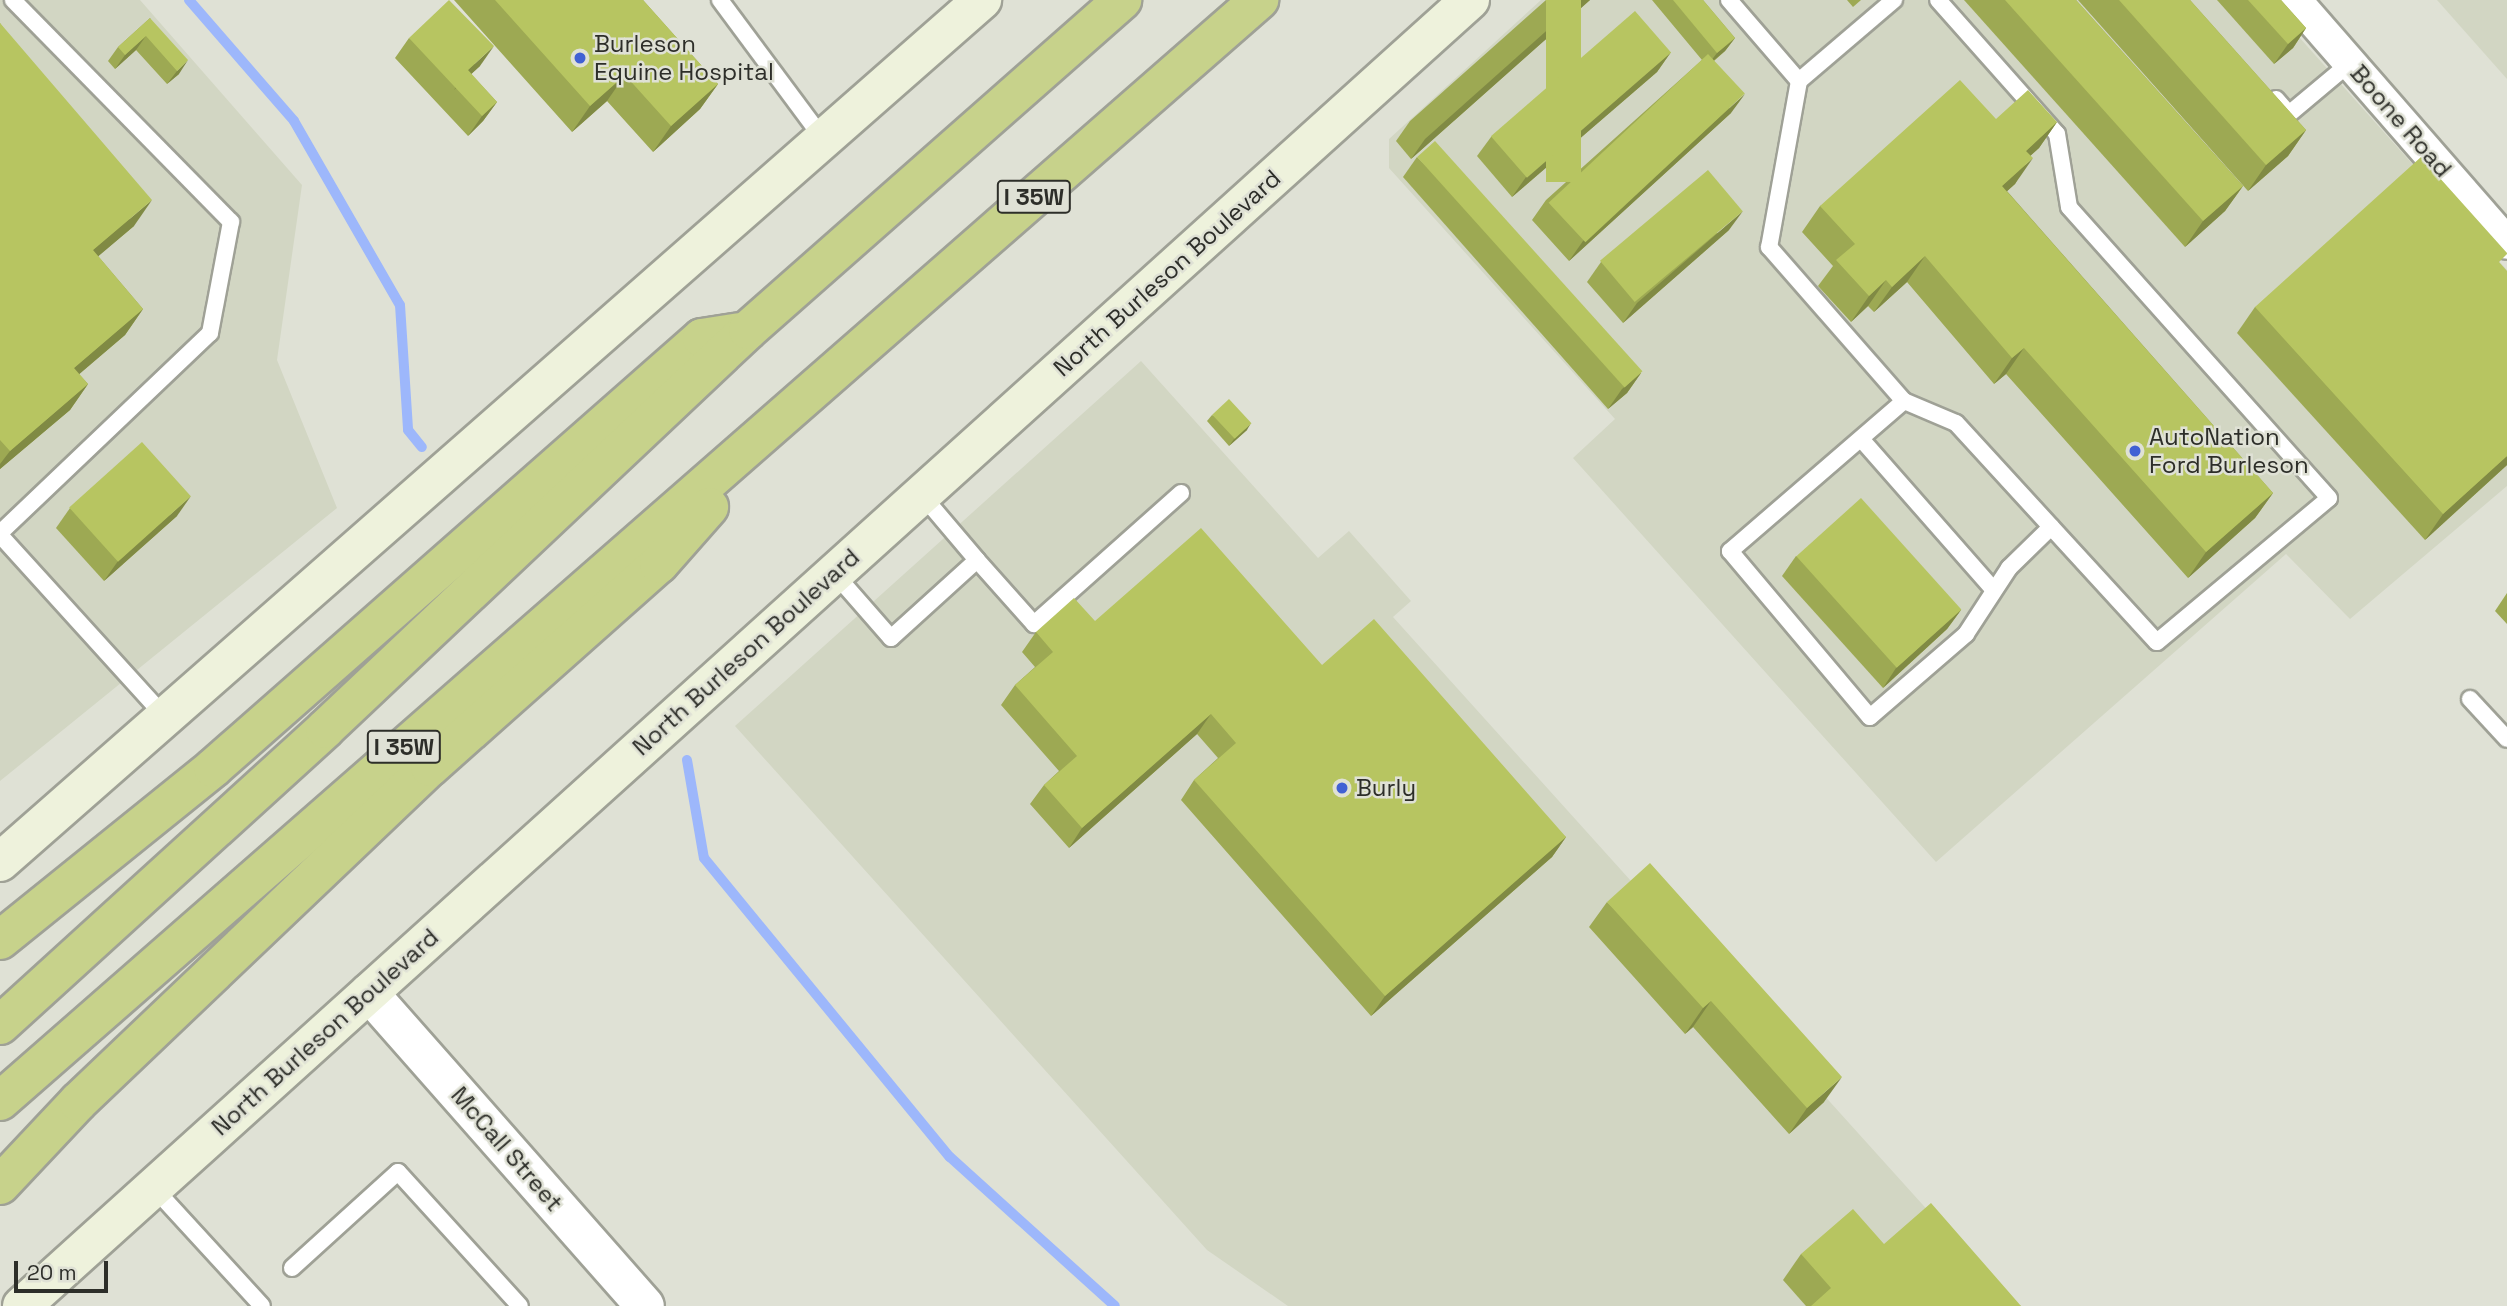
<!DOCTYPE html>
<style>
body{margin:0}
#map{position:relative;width:2507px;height:1306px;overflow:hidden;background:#dfe1d5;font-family:"Space Grotesk",sans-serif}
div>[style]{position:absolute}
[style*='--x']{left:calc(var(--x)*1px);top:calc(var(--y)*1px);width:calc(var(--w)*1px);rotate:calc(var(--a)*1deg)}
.built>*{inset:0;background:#d2d6c3}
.stream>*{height:10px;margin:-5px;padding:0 5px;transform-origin:5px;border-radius:5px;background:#9db7fb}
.roads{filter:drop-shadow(2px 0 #9fa196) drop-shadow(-2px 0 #9fa196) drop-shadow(0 2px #9fa196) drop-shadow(0 -2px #9fa196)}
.service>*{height:16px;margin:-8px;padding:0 8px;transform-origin:8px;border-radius:8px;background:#fff}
.minor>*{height:32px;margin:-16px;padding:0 16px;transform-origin:16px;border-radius:16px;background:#fff}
.tertiary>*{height:38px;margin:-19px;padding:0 19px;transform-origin:19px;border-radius:19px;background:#fff}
.secondary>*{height:38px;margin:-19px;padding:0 19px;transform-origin:19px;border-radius:19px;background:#eef2dc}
.motorway>*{height:38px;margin:-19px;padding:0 19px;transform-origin:19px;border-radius:19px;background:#c7d28b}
.wall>*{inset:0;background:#9da953}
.shaded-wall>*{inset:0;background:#808a44}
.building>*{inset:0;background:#b7c561;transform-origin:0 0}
.dots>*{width:19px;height:19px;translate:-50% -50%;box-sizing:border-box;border:4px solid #dfe1d5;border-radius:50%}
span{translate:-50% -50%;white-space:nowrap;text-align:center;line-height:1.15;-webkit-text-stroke:5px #dfe1d5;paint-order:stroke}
.shield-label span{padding:2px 5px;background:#dfe1d5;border:2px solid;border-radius:5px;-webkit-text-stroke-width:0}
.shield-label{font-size:23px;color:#2d2e29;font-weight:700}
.poi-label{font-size:24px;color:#2d2e29}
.left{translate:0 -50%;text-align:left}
.street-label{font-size:24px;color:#2d2e29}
.scale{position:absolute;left:14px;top:1261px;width:94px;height:32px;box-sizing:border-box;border:4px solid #2d2e29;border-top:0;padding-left:9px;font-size:21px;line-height:24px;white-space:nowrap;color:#2d2e29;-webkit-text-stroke:5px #dfe1d5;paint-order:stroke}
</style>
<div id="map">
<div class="built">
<div style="clip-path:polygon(0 0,140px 0,302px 185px,277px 360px,337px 508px,0 781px)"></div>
<div style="clip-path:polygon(1541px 0,2266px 0,2507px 270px,2507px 486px,2350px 619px,2286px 554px,1936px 862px,1573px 458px,1615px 419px,1389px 168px,1389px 139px)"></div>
<div style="clip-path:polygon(2437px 0,2507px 0,2507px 79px)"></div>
<div style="clip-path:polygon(1141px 361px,1318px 558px,1349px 531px,1411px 601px,1393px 617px,2014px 1306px,1288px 1306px,1207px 1250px,735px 726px)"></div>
</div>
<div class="stream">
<div style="--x:189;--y:0;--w:160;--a:49"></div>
<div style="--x:294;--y:121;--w:212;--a:60.1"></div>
<div style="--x:400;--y:305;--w:125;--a:86.3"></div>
<div style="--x:408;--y:430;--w:22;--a:51"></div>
<div style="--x:687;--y:760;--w:99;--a:80.2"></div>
<div style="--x:704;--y:858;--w:387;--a:50.6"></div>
<div style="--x:950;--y:1157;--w:222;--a:42.1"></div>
</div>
<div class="roads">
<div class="service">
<div style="--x:720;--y:0;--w:174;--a:53.4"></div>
<div style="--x:1729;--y:0;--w:107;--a:49.2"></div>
<div style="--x:1799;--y:81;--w:169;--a:100.2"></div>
<div style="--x:1769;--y:247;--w:205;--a:48.8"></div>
<div style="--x:1904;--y:401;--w:56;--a:22.9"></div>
<div style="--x:1956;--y:423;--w:297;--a:47.5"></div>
<div style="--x:2157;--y:642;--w:224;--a:-39.9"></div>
<div style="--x:2329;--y:498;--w:390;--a:-131.8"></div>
<div style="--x:2069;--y:207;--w:74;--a:-99.3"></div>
<div style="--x:2057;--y:134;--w:179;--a:-131.6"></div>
<div style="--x:1799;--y:81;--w:125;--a:-40.5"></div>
<div style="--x:2276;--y:99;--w:20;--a:49"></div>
<div style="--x:2289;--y:114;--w:80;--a:-39.9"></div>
<div style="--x:1904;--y:401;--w:230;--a:139.2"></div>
<div style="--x:1730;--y:551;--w:217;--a:49.9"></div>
<div style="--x:1870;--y:717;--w:127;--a:-40.8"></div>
<div style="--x:1966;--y:634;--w:79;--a:-56.9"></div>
<div style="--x:2009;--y:568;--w:59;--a:-44.3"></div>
<div style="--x:1862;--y:440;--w:198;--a:48.7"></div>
<div style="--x:0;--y:533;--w:290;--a:-43.6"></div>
<div style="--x:210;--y:333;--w:113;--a:-79.3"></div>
<div style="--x:231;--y:222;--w:311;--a:-134.5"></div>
<div style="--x:0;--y:535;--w:247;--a:47.8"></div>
<div style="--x:977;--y:560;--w:86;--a:48.3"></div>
<div style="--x:1034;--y:624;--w:197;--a:-41.7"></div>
<div style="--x:835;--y:574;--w:85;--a:48.8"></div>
<div style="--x:891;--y:638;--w:116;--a:-42.2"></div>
<div style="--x:977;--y:560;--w:87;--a:-130.3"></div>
<div style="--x:2470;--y:699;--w:54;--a:47.2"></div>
<div style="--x:153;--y:1187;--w:161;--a:47.5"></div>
<div style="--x:292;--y:1268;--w:143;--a:-42.2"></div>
<div style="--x:398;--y:1172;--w:181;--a:47.7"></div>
</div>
<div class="minor">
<div style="--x:2295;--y:0;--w:322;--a:48.9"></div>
</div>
<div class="tertiary">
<div style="--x:369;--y:993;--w:417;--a:48.6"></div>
</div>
<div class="secondary">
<div style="--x:0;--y:862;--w:1307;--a:-41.28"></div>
<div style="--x:22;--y:1306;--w:1950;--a:-42.05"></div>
</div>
<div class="motorway">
<div style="--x:0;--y:940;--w:274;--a:-38.9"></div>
<div style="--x:213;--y:768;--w:651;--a:-41.33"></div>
<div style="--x:702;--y:338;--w:37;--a:-9"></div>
<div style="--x:0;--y:1025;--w:440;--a:-42.3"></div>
<div style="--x:325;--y:729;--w:581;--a:-43.33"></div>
<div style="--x:748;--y:330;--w:499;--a:-41.4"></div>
<div style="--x:0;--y:1101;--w:1673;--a:-41.17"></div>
<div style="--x:0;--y:1185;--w:114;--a:-46.8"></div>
<div style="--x:78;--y:1102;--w:486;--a:-43.6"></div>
<div style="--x:430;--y:767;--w:306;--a:-41.6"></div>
<div style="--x:659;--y:564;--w:76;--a:-48.7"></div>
</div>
</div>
<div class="wall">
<div style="clip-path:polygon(454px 0,643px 0,718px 84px,700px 109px,653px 152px,607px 101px,572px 132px)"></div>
<div style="clip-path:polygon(1546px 0,1590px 0,1411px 159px,1396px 141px,1410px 121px)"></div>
<div style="clip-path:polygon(1652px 0,1703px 0,1735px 38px,1725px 51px,1714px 61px,1731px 113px,1569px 261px,1532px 220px,1546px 200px,1702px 60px)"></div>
<div style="clip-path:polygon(1847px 0,1861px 0,1853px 7px)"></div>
<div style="clip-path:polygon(1964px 0,2076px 0,2243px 186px,2225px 211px,2185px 247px)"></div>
<div style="clip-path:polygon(2078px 0,2190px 0,2306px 130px,2288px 156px,2248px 191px)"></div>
<div style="clip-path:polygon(2217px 0,2281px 0,2306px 28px,2293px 48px,2274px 64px)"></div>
<div style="clip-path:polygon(150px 18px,179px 74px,167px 84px,136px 50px,115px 69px,108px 61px,118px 47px)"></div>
<div style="clip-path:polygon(0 23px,134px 226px,98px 256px,143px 309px,125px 335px,79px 374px,88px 384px,70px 410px,0 469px)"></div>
<div style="clip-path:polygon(409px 38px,480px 66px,471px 74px,497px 102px,483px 121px,468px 136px,395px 58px)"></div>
<div style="clip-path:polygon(1671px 52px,1657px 72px,1512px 197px,1477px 156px,1491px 137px)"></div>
<div style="clip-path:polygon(1996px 119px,2057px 122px,2039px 148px,2030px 156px,2015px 184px,2007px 191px,2273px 493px,2255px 518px,2188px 578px,2006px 374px,1994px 384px,1907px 282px,1874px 312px,1868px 306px,1851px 322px,1818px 286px,1833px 266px,1802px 232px,1820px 206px)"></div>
<div style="clip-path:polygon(1417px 157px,1641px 373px,1627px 393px,1608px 409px,1403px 177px)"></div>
<div style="clip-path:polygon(1729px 230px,1623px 323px,1587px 282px,1601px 262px)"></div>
<div style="clip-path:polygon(2501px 264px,2507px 465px,2425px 540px,2237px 333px,2255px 307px)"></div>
<div style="clip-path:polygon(1212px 415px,1247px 430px,1229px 446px,1207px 421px)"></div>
<div style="clip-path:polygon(70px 508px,177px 516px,104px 581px,56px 528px)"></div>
<div style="clip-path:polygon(1796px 556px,1961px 610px,1947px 629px,1883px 688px,1782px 576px)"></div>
<div style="clip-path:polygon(2507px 593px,2507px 624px,2495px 611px)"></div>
<div style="clip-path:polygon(1095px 621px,1322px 665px,1566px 837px,1552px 857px,1371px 1016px,1181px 800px,1194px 780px,1218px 758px,1197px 734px,1069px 848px,1030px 804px,1044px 785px,1059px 771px,1001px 705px,1015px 685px,1035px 667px,1022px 652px,1036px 632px)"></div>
<div style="clip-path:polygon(1607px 902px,1824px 1102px,1789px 1134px,1693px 1027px,1685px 1034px,1589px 927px)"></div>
<div style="clip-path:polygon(1884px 1244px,2021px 1306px,1806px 1306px,1783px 1280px,1801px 1254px)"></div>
</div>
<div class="shaded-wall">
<div style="clip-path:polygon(1581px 0,1590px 0,1411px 159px,1425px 139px)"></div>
<div style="clip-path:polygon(2306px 28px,2293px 48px,2274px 64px,2288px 44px)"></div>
<div style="clip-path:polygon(146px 36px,136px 50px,115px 69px,125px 55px)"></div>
<div style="clip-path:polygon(1735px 38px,1725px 51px,1707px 66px,1717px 53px)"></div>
<div style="clip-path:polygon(494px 46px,480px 66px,454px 90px,468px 70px)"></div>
<div style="clip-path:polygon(1671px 52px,1657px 72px,1512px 197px,1526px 177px)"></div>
<div style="clip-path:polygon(188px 60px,179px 74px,167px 84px,177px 71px)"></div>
<div style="clip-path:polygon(625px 75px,607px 101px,572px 132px,590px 106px)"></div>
<div style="clip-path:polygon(718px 84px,700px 109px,653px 152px,671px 126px)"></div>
<div style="clip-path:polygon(1745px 94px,1731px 113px,1569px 261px,1583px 241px)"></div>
<div style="clip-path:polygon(497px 102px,483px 121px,468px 136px,482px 116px)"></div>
<div style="clip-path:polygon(2057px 122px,2039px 148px,2008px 176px,2026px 151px)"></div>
<div style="clip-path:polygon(2306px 130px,2288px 156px,2248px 191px,2266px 165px)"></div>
<div style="clip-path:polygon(2033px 158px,2015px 184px,1984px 212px,2002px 186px)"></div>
<div style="clip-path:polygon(2243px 186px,2225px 211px,2185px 247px,2203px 221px)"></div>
<div style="clip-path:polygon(152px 200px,134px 226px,75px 276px,93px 250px)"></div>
<div style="clip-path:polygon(1743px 211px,1729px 230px,1623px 323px,1637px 303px)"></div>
<div style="clip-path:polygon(1925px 256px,1907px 282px,1874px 312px,1892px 287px)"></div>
<div style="clip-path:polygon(1886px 280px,1868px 306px,1851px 322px,1869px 296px)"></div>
<div style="clip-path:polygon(143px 309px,125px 335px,56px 394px,74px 368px)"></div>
<div style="clip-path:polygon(2024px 348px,2006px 374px,1994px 384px,2012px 358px)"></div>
<div style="clip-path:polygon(1641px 373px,1627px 393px,1608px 409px,1622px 389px)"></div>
<div style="clip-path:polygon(88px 384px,70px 410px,0 469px,0 464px,10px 451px)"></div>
<div style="clip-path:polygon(1251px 423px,1247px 430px,1229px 446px,1234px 439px)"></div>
<div style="clip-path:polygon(2507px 456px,2507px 465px,2425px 540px,2443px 514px)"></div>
<div style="clip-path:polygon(2273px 493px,2255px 518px,2188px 578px,2206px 552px)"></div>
<div style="clip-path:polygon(191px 496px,177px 516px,104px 581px,118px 561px)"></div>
<div style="clip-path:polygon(1961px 610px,1947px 629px,1883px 688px,1896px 668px)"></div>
<div style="clip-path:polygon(1211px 714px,1197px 734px,1069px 848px,1082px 828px)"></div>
<div style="clip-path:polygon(1566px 837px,1552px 857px,1371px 1016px,1385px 996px)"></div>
<div style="clip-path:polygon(1711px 1001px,1693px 1027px,1685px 1034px,1703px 1008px)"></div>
<div style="clip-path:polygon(1842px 1077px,1824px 1102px,1789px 1134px,1807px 1108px)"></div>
</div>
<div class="building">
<div style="clip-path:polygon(449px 0,494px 46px,468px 70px,497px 102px,482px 116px,409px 38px)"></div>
<div style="clip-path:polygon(495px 0,643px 0,718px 84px,671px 126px,625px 75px,590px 106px)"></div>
<div style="left:1546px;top:0;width:35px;height:182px"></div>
<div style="clip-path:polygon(1673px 0,1703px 0,1735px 38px,1717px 53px)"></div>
<div style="clip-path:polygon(2005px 0,2076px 0,2243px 186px,2203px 221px)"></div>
<div style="clip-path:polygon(2119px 0,2190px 0,2306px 130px,2266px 165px)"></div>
<div style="clip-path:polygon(2248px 0,2281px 0,2306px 28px,2288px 44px)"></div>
<div style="left:1635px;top:11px;width:55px;height:191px;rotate:49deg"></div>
<div style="clip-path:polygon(150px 18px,188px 60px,177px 71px,146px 36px,125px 55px,118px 47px)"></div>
<div style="clip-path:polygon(0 23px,152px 200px,93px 250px,143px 309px,74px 368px,88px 384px,10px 451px,0 440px)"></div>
<div style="left:1708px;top:54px;width:54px;height:218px;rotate:47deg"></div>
<div style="clip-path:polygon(1960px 80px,1996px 119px,2028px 90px,2057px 122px,2026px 151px,2033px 158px,2002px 186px,2273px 493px,2206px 552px,2024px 348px,2012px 358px,1925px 256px,1892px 287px,1886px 280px,1869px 296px,1836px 260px,1855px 244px,1820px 206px)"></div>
<div style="left:1435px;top:141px;width:310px;height:24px;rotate:48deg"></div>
<div style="clip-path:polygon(2421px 157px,2507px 253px,2507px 254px,2499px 262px,2507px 271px,2507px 456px,2443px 514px,2255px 307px)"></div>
<div style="left:1708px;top:170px;width:54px;height:141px;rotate:50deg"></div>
<div style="left:1229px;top:399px;width:33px;height:23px;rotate:47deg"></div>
<div style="left:142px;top:442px;width:73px;height:98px;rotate:48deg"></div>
<div style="left:1861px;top:498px;width:150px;height:87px;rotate:48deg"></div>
<div style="clip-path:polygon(1201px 528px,1322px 665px,1374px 619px,1566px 837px,1385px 996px,1194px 780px,1236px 743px,1211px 714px,1082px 828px,1044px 785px,1077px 756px,1015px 685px,1053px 652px,1036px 632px,1074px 598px,1095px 621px)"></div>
<div style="clip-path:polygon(1650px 863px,1842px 1077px,1807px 1108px,1711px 1001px,1703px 1008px,1607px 902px)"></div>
<div style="clip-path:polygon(1931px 1203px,2021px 1306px,1811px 1306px,1831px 1288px,1801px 1254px,1853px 1209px,1884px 1244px)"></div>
</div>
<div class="dots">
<div style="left:580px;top:58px;background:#4161d4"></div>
<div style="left:2135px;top:451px;background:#4161d4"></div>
<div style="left:1342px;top:788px;background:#4161d4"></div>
</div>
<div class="shield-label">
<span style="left:1034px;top:197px">I 35W</span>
<span style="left:404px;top:747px">I 35W</span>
</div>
<div class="poi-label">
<span class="left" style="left:594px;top:58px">Burleson<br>Equine Hospital</span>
<span class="left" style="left:2149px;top:451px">AutoNation<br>Ford Burleson</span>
<span class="left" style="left:1356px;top:788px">Burly</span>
</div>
<div class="street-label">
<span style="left:2401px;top:121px;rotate:49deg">Boone Road</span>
<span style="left:1167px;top:273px;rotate:-42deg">North Burleson Boulevard</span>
<span style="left:746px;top:652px;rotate:-42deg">North Burleson Boulevard</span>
<span style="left:325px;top:1032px;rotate:-42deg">North Burleson Boulevard</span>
<span style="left:507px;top:1149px;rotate:49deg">McCall Street</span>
</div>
<div class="scale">20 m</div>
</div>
